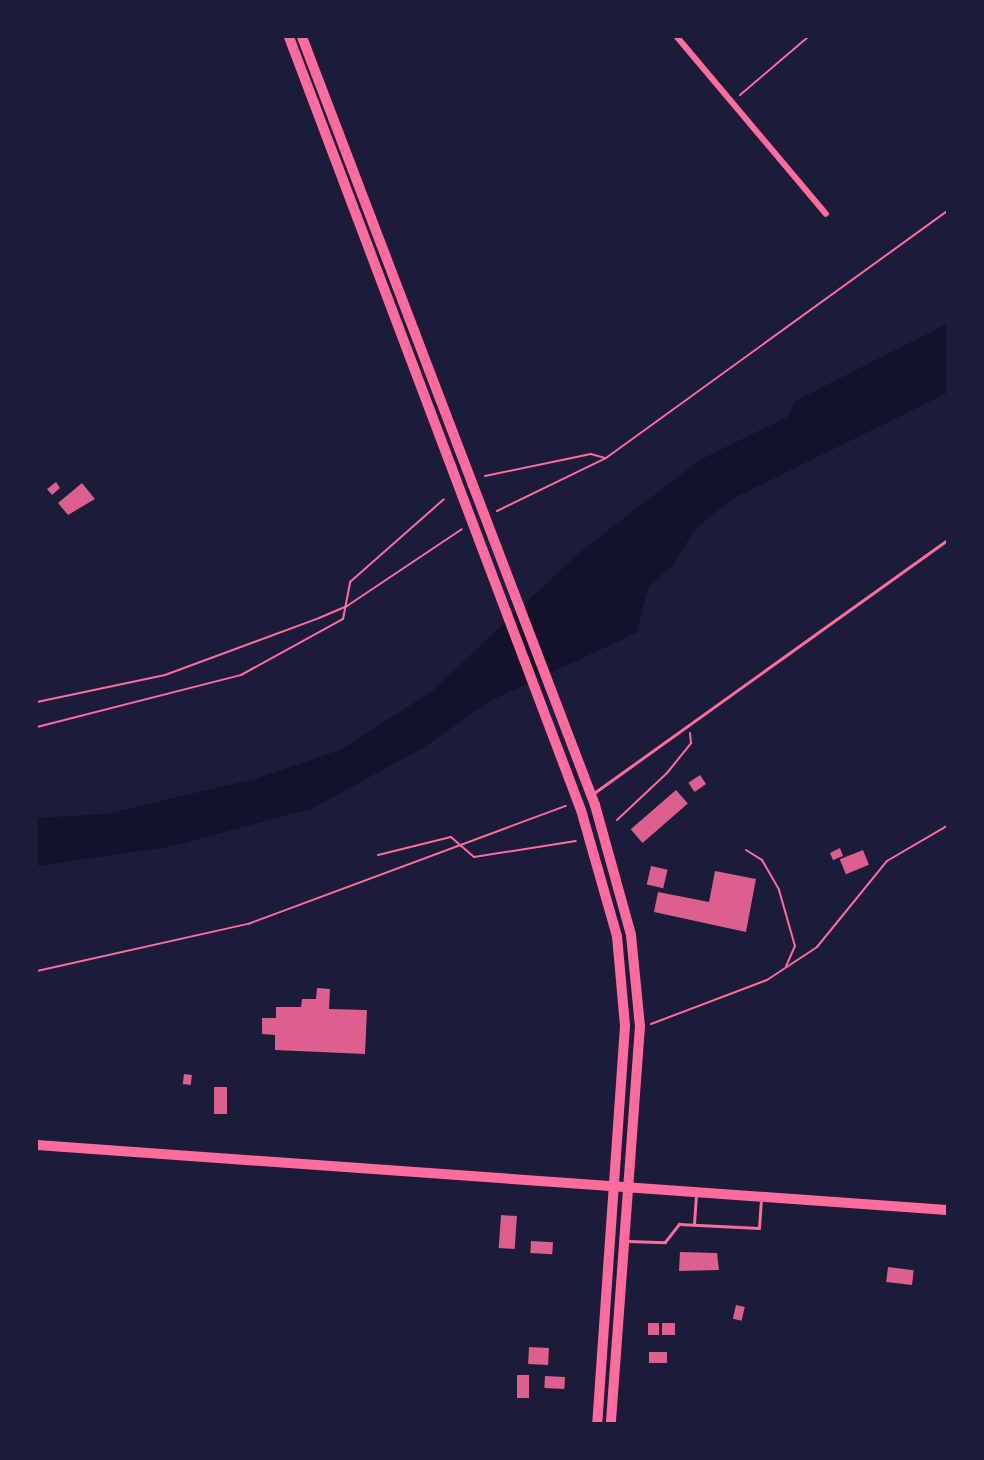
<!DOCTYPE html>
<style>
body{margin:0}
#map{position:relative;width:984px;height:1460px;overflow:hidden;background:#1b1b3a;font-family:"Public Sans",sans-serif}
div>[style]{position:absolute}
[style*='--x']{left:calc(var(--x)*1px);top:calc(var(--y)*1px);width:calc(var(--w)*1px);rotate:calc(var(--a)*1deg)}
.water>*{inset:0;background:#12122b}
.building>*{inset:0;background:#dd5f8e;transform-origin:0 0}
.path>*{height:2px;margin:-1px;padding:0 1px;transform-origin:1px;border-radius:1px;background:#ff6b9d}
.service>*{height:2.5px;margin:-1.25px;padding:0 1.25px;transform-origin:1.25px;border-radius:1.25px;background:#ff6b9d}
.minor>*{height:6px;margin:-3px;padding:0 3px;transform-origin:3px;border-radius:3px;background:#ff6b9d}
.primary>*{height:10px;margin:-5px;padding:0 5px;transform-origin:5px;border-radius:5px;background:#ff6b9d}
span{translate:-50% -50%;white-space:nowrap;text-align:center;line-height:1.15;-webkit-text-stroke:7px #1b1b3a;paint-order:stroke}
.frame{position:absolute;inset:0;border:38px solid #1b1b3a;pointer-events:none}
</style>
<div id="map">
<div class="water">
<div style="clip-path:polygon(947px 324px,947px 393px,734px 498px,694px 530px,674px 564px,649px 586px,636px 633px,488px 702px,423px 748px,311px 809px,168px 847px,37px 866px,37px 818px,106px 814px,254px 779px,340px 750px,431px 692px,581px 551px,700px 460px,787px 417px,795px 401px)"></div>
</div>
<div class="building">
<div style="clip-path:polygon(56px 482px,60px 488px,52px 495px,47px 489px)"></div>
<div style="clip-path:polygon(82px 483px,95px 499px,68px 515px,58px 503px)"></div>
<div style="left:700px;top:775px;width:11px;height:14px;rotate:56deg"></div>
<div style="left:676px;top:790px;width:18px;height:60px;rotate:49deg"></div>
<div style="clip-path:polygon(840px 848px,843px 856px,833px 860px,830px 853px)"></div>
<div style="left:863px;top:850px;width:16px;height:25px;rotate:68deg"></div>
<div style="left:651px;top:866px;width:17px;height:19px;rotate:13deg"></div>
<div style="clip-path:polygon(715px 871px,756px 879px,746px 932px,654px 912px,658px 892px,709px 902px)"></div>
<div style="clip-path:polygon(317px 988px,330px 989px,329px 1009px,367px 1010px,365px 1054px,275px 1050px,275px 1035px,262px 1034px,262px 1018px,276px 1018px,276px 1007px,301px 1007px,302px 999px,316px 999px)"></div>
<div style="left:184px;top:1074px;width:8px;height:10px;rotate:7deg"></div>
<div style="left:214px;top:1087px;width:13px;height:27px"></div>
<div style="left:501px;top:1215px;width:16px;height:33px;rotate:4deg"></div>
<div style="left:531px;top:1241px;width:22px;height:12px;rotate:3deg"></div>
<div style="clip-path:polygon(680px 1252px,717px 1253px,719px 1270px,679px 1271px)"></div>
<div style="left:888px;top:1267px;width:26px;height:15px;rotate:7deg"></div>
<div style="left:736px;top:1305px;width:9px;height:14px;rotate:13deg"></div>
<div style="left:648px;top:1323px;width:11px;height:12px"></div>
<div style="left:662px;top:1323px;width:13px;height:12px"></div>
<div style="left:529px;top:1347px;width:20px;height:17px;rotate:3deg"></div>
<div style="left:649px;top:1352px;width:18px;height:11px"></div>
<div style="left:517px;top:1375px;width:12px;height:23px"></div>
<div style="left:545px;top:1376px;width:20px;height:12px;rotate:3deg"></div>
</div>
<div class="path">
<div style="--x:740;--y:95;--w:89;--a:-40.5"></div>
<div style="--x:485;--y:476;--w:108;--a:-11.7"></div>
<div style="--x:591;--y:454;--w:15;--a:16"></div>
<div style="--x:497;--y:511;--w:121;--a:-25.9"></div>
<div style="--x:606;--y:458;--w:421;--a:-35.9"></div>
<div style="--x:37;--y:702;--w:131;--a:-11.9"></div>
<div style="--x:165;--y:675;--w:164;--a:-20.3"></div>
<div style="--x:319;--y:618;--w:30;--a:-23"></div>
<div style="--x:347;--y:606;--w:138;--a:-33.8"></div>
<div style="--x:37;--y:727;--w:211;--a:-14.3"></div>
<div style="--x:241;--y:675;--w:116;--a:-28.8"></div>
<div style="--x:343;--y:619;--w:38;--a:-79"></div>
<div style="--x:350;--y:582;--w:125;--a:-41.4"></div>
<div style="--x:617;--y:820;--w:69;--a:-43.2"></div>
<div style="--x:667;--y:773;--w:38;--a:-51"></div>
<div style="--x:691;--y:743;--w:10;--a:-96"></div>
<div style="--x:746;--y:850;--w:19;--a:32"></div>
<div style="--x:762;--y:860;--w:34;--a:60"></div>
<div style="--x:779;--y:890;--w:58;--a:74.1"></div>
<div style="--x:795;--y:946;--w:22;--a:114"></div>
<div style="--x:378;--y:855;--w:75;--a:-13.9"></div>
<div style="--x:451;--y:837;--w:30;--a:41"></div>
<div style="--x:474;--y:857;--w:103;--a:-8.9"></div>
<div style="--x:37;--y:971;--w:216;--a:-12.6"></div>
<div style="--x:248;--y:924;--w:339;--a:-20.4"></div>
<div style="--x:651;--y:1024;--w:124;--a:-20.8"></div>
<div style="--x:767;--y:980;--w:60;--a:-33.4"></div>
<div style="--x:817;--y:947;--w:111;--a:-50.9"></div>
<div style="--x:887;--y:861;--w:69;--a:-30.3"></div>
</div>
<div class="service">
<div style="--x:594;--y:793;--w:434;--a:-35.6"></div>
<div style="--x:694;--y:1224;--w:28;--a:-86"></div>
<div style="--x:628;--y:1241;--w:37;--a:2"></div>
<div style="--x:665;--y:1242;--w:23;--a:-52"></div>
<div style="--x:679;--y:1224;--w:80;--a:2.9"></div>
<div style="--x:759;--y:1228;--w:27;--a:-86"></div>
</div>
<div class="minor">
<div style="--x:677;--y:37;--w:231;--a:49.9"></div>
</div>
<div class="primary">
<div style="--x:289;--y:37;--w:826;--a:69.31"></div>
<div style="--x:581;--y:810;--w:131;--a:74.1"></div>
<div style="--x:617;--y:936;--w:90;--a:84.9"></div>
<div style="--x:625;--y:1026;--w:398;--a:94"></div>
<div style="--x:302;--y:37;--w:822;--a:69.12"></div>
<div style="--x:595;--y:805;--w:135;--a:74.5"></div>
<div style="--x:631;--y:935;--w:91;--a:84.4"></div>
<div style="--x:640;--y:1026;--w:398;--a:94.2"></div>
<div style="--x:37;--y:1145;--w:912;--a:4.09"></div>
</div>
<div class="frame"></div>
</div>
